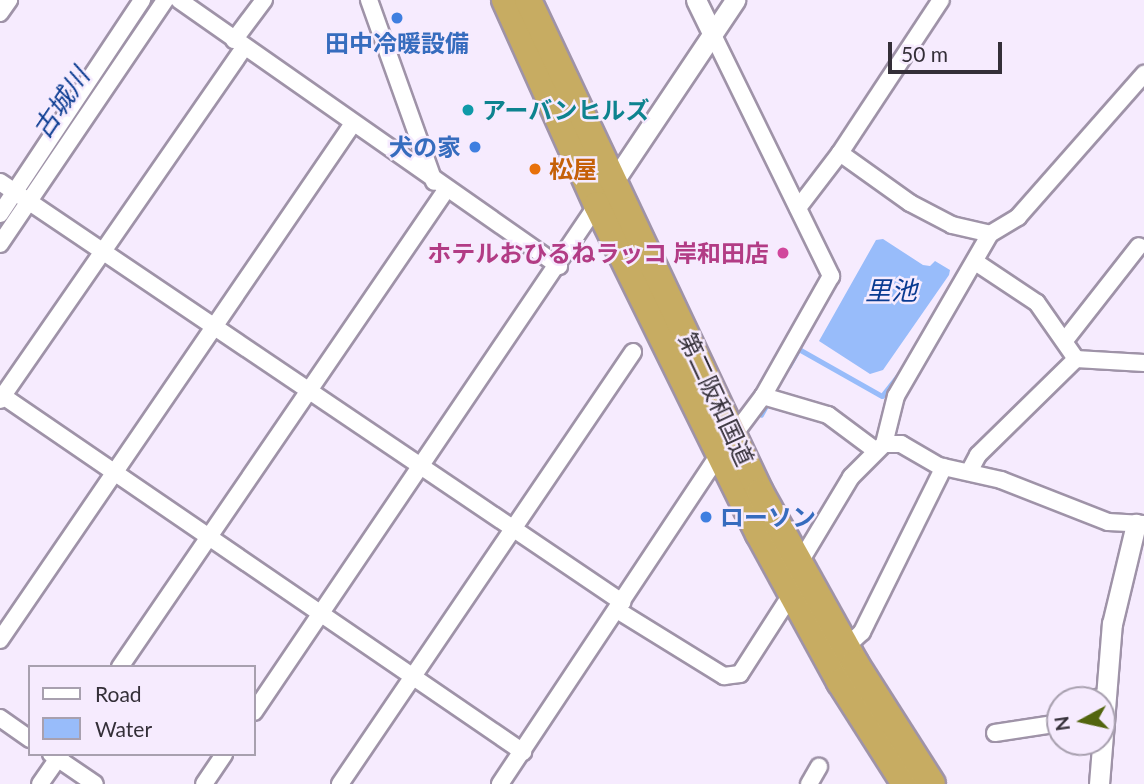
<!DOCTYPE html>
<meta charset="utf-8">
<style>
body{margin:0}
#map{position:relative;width:1144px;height:784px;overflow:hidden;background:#f6ebfe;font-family:Lato,"Noto Sans JP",sans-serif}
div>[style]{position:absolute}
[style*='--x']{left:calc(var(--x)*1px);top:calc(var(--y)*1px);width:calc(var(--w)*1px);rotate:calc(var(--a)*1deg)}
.water>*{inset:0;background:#98bcfa}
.stream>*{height:4.5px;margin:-2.25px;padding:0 2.25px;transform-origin:2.25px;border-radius:2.25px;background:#98bcfa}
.roads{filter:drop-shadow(2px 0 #9f93a8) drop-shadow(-2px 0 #9f93a8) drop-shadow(0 2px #9f93a8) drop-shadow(0 -2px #9f93a8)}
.minor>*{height:16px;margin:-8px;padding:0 8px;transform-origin:8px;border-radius:8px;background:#fff}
.tertiary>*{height:19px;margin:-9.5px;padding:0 9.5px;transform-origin:9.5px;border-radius:9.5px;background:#fff}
.trunk>*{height:26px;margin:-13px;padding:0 13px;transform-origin:13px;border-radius:13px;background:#c7ac62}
.dots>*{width:19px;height:19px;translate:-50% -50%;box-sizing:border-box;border:4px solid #f6ebfe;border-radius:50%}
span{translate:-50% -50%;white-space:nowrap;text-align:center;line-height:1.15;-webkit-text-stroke:5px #f6ebfe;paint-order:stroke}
.shop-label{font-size:24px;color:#366cbe;font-weight:700}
.right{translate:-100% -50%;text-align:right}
.left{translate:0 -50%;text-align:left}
.culture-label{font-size:24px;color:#0d838f;font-weight:700}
.food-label{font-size:24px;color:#c56008;font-weight:700}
.hotel-label{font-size:24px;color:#b23c85;font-weight:700}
.street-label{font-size:24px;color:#342f38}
.water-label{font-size:26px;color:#0a3b91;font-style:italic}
.legend{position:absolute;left:28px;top:665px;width:228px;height:91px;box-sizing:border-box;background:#f6ebfe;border:2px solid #a8a0af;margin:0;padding:9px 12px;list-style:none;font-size:21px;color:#342f38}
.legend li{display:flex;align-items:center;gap:14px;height:35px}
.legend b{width:35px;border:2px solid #a8a0af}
.north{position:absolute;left:1046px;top:686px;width:70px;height:70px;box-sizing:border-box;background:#f6ebfe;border:2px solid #a8a0af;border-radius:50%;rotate:262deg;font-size:19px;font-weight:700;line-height:28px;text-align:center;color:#342f38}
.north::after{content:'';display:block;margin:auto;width:24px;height:32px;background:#53650f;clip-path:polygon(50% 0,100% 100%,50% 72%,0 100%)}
.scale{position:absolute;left:888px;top:42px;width:114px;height:32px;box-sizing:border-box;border:4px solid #342f38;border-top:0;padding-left:9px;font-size:21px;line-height:24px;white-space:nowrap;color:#342f38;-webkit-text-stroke:5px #f6ebfe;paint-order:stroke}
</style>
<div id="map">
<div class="water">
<div style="clip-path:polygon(883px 239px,923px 265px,930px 266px,935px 261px,950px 270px,949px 275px,883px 370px,870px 374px,819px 341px,876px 240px)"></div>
</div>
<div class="stream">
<div style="--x:35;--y:176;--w:212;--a:-55.9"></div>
<div style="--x:0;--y:227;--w:11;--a:-56"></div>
<div style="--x:789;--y:366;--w:20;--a:-60"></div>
<div style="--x:799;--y:349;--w:95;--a:29.5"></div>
<div style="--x:882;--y:396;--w:36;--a:-52"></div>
<div style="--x:761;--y:415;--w:13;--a:-61"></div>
</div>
<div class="roads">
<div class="minor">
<div style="--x:179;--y:0;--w:464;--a:35"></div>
<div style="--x:369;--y:0;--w:193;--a:70.3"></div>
<div style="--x:0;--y:13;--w:16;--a:-55"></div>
<div style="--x:712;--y:33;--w:271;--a:63.9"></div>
<div style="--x:831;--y:276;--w:138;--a:119.5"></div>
<div style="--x:763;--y:396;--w:50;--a:126.9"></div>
<div style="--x:234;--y:40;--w:50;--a:-53.1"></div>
<div style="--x:840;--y:153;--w:86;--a:35.5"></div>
<div style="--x:910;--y:203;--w:47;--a:27.6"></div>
<div style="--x:952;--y:225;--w:39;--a:13"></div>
<div style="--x:0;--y:182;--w:751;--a:34.03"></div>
<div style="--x:798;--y:208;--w:69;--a:-52.6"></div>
<div style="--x:840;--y:153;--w:183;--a:-56.6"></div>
<div style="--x:0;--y:214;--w:257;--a:-56.4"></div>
<div style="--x:0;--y:244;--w:295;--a:-55.9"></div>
<div style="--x:977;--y:263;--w:72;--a:33.7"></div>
<div style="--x:1037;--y:303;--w:68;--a:55.1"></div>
<div style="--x:1076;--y:359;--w:68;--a:3.4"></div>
<div style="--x:1066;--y:339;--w:118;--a:-51.9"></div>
<div style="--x:0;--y:394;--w:634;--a:34.39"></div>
<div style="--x:763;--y:396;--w:68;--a:16.3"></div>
<div style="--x:828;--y:415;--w:59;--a:36.7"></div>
<div style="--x:0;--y:400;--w:429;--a:-55.3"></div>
<div style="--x:884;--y:444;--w:49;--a:-76"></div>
<div style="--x:896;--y:396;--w:187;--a:-59.9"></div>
<div style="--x:990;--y:234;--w:33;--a:-31"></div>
<div style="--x:1018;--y:217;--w:191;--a:-48.6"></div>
<div style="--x:969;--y:472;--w:19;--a:-62"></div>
<div style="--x:978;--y:455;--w:137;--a:-44.4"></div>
<div style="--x:797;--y:567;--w:105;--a:-59"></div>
<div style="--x:851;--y:477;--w:47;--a:-45"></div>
<div style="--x:884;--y:444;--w:17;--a:0"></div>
<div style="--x:901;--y:444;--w:44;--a:30.1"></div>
<div style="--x:939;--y:466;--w:64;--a:12.7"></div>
<div style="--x:1001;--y:480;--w:115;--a:21.4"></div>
<div style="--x:1108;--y:522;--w:36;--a:3"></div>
<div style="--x:617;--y:610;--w:126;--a:31.7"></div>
<div style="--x:724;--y:676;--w:16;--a:-7"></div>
<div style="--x:740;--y:674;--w:100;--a:-57.3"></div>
<div style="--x:0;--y:640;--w:624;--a:-55.65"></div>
<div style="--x:846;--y:647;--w:22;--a:-43"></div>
<div style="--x:862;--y:632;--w:184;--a:-63.6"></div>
<div style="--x:120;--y:667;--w:578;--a:-55.65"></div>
<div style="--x:1087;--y:700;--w:19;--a:-12"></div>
<div style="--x:254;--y:712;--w:612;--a:-55.92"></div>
<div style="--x:0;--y:718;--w:37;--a:35"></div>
<div style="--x:995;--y:733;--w:66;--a:-8.7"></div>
<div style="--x:51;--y:754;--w:53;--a:34.3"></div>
<div style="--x:40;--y:784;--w:37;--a:-55"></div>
<div style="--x:204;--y:784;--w:36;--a:-56"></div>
<div style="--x:340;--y:784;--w:522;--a:-55.85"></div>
<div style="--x:500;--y:784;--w:395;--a:-56.4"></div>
<div style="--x:809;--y:784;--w:20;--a:-60"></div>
</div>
<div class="tertiary">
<div style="--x:696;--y:0;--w:37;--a:64"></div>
<div style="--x:608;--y:190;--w:229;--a:-56.2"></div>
<div style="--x:1099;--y:784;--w:161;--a:-85.4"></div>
<div style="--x:1112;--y:624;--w:103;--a:-76.5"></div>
</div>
<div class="trunk">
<div style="--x:505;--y:0;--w:225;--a:65.8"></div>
<div style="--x:597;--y:205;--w:367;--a:63.8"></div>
<div style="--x:759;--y:534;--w:169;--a:61.3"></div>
<div style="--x:840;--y:682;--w:121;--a:57.5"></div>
<div style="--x:528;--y:0;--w:544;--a:64.75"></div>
<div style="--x:760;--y:492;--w:196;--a:60.9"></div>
<div style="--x:855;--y:663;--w:143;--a:57.5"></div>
</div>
</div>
<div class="dots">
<div style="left:397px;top:18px;background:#3f7fe0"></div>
<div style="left:468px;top:110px;background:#0f9aa8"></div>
<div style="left:475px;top:147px;background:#3f7fe0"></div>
<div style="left:535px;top:169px;background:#e8710a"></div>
<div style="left:783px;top:253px;background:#d1479c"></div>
<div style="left:706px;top:517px;background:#3f7fe0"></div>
</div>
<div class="shop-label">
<span style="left:397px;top:43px">田中冷暖設備</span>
<span class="right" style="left:461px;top:147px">犬の家</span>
<span class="left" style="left:720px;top:517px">ローソン</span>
</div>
<div class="culture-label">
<span class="left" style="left:482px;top:110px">アーバンヒルズ</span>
</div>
<div class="food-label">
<span class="left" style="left:549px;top:169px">松屋</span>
</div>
<div class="hotel-label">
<span class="right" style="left:769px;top:253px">ホテルおひるねラッコ 岸和田店</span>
</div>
<div class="street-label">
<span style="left:717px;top:399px;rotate:65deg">第二阪和国道</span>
</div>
<div class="water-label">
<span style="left:61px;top:103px;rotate:-56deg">古城川</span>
<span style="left:891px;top:291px">里池</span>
</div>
<ul class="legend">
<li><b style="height:9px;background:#fff"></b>Road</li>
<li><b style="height:19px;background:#98bcfa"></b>Water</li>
</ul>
<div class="north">N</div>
<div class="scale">50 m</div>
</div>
